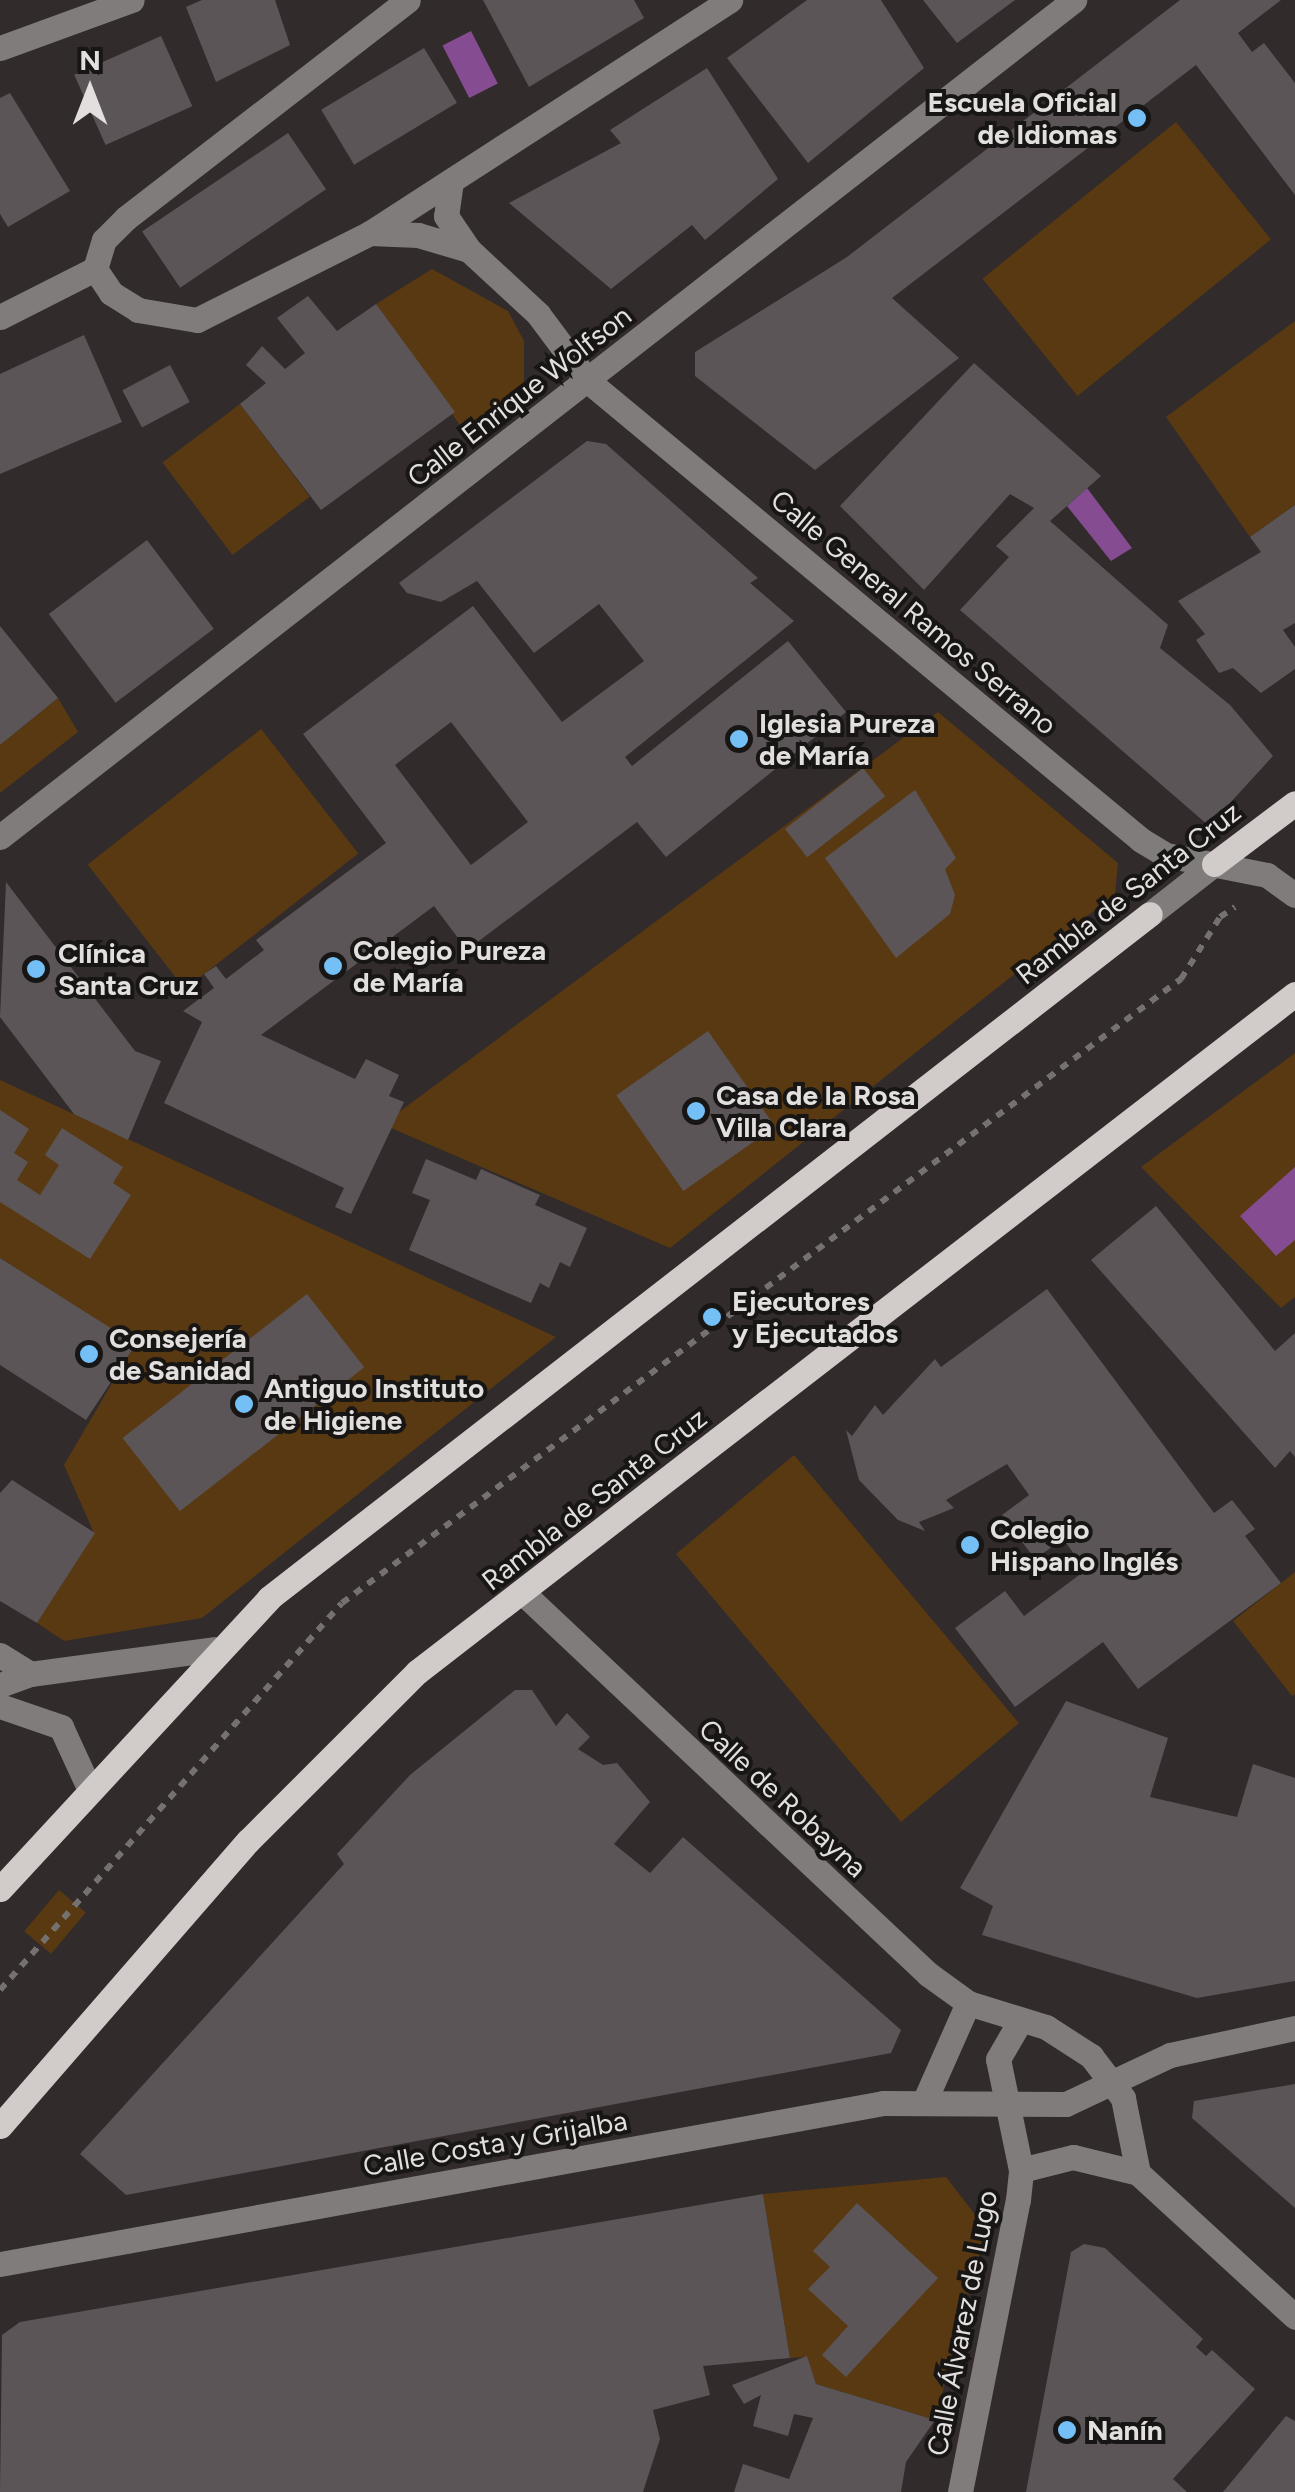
<!DOCTYPE html>
<meta charset="utf-8">
<style>
body{margin:0}
#map{position:relative;width:1295px;height:2492px;overflow:hidden;background:#322b2c;font-family:Figtree,sans-serif}
div>[style]{position:absolute}
[style*='--x']{left:calc(var(--x)*1px);top:calc(var(--y)*1px);width:calc(var(--w)*1px);rotate:calc(var(--a)*1deg)}
.green>*{inset:0;background:#593911;transform-origin:0 0}
.water>*{inset:0;background:#864c91;transform-origin:0 0}
.building>*{inset:0;background:#5b5558;transform-origin:0 0}
.path>*{height:6px;margin-top:-3px;transform-origin:0;background:repeating-linear-gradient(90deg,#767171 0 8px,transparent 0 16px)}
.minor>*{height:25px;margin:-12.5px;padding:0 12.5px;transform-origin:12.5px;border-radius:12.5px;background:#7f7c7b}
.major>*{height:25px;margin:-12.5px;padding:0 12.5px;transform-origin:12.5px;border-radius:12.5px;background:#d1cbc9}
.dots>*{width:28px;height:28px;translate:-50% -50%;box-sizing:border-box;border:5px solid #181515;border-radius:50%}
span{translate:-50% -50%;white-space:nowrap;text-align:center;line-height:1.15;-webkit-text-stroke:8px #181515;paint-order:stroke}
.poi-label{font-size:28px;color:#e3dfdf;font-weight:700}
.right{translate:-100% -50%;text-align:right}
.left{translate:0 -50%;text-align:left}
.street-label{font-size:28px;color:#e3dfdf}
.north{position:absolute;left:40px;top:40px;width:100px;height:100px;-webkit-text-stroke:8px #181515;paint-order:stroke;rotate:0deg;font-size:28px;font-weight:700;line-height:40px;text-align:center;color:#e3dfdf}
.north::after{content:'';display:block;margin:auto;width:35px;height:45px;background:#e3dfdf;clip-path:polygon(50% 0,100% 100%,50% 72%,0 100%)}
</style>
<div id="map">
<div class="green">
<div style="left:1176px;top:122px;width:151px;height:249px;rotate:51deg"></div>
<div style="clip-path:polygon(432px 269px,508px 311px,524px 341px,524px 383px,502px 419px,473px 444px,376px 304px)"></div>
<div style="clip-path:polygon(1295px 321px,1295px 505px,1250px 537px,1166px 417px)"></div>
<div style="left:240px;top:404px;width:116px;height:97px;rotate:53deg"></div>
<div style="clip-path:polygon(58px 698px,78px 732px,0 793px,0 745px)"></div>
<div style="clip-path:polygon(938px 712px,1118px 863px,1115px 894px,670px 1248px,391px 1128px,399px 1112px)"></div>
<div style="left:261px;top:729px;width:158px;height:220px;rotate:52deg"></div>
<div style="clip-path:polygon(1295px 1053px,1295px 1297px,1281px 1308px,1141px 1167px)"></div>
<div style="clip-path:polygon(0 1080px,556px 1337px,202px 1618px,64px 1641px,37px 1623px,94px 1533px,64px 1465px,135px 1344px,0 1258px)"></div>
<div style="left:794px;top:1455px;width:350px;height:154px;rotate:50deg"></div>
<div style="clip-path:polygon(1295px 1572px,1295px 1694px,1292px 1696px,1233px 1621px)"></div>
<div style="left:59px;top:1890px;width:35px;height:54px;rotate:40deg"></div>
<div style="clip-path:polygon(946px 2177px,986px 2229px,935px 2420px,816px 2384px,807px 2357px,790px 2358px,763px 2194px)"></div>
</div>
<div class="water">
<div style="left:471px;top:31px;width:59px;height:32px;rotate:63deg"></div>
<div style="clip-path:polygon(1087px 488px,1132px 548px,1111px 561px,1067px 506px)"></div>
<div style="clip-path:polygon(1295px 1167px,1295px 1240px,1276px 1256px,1240px 1216px)"></div>
</div>
<div class="building">
<div style="clip-path:polygon(202px 0,275px 0,290px 45px,216px 82px,186px 7px)"></div>
<div style="clip-path:polygon(483px 0,634px 0,644px 18px,529px 87px)"></div>
<div style="clip-path:polygon(807px 0,881px 0,924px 68px,808px 163px,727px 58px)"></div>
<div style="clip-path:polygon(923px 0,1015px 0,957px 43px)"></div>
<div style="clip-path:polygon(1180px 0,1281px 0,1238px 33px,1252px 52px,1264px 43px,1295px 83px,1295px 195px,1196px 65px,892px 298px,959px 358px,815px 470px,695px 376px,695px 352px,847px 257px)"></div>
<div style="left:161px;top:36px;width:77px;height:95px;rotate:66deg"></div>
<div style="left:424px;top:48px;width:64px;height:120px;rotate:59deg"></div>
<div style="clip-path:polygon(707px 68px,778px 179px,705px 240px,692px 225px,611px 289px,509px 203px,621px 143px,610px 130px)"></div>
<div style="clip-path:polygon(10px 93px,70px 191px,8px 227px,0 214px,0 98px)"></div>
<div style="left:288px;top:133px;width:68px;height:176px;rotate:56deg"></div>
<div style="clip-path:polygon(308px 296px,337px 331px,376px 304px,455px 412px,321px 510px,240px 404px,266px 383px,246px 365px,262px 346px,285px 369px,305px 353px,277px 318px)"></div>
<div style="clip-path:polygon(84px 335px,122px 422px,0 474px,0 374px)"></div>
<div style="clip-path:polygon(974px 363px,1101px 476px,1050px 521px,1168px 625px,1160px 648px,1230px 705px,1273px 756px,1209px 826px,960px 610px,1009px 557px,996px 546px,1034px 508px,1010px 494px,924px 590px,840px 506px)"></div>
<div style="left:170px;top:365px;width:42px;height:54px;rotate:62deg"></div>
<div style="clip-path:polygon(evenodd,587px 441px,606px 444px,758px 578px,750px 583px,794px 621px,625px 757px,632px 766px,788px 641px,846px 712px,666px 857px,637px 822px,467px 950px,434px 906px,261px 1035px,355px 1079px,366px 1059px,399px 1075px,389px 1096px,404px 1102px,351px 1214px,335px 1207px,344px 1188px,164px 1103px,202px 1022px,183px 1011px,214px 988px,204px 974px,216px 966px,226px 979px,264px 950px,256px 940px,386px 843px,303px 734px,473px 606px,562px 722px,644px 661px,599px 604px,534px 653px,477px 581px,441px 602px,407px 593px,399px 583px,587px 441px,451px 722px,528px 822px,471px 865px,395px 765px,451px 722px)"></div>
<div style="clip-path:polygon(1295px 505px,1295px 623px,1283px 630px,1295px 647px,1295px 669px,1261px 693px,1233px 668px,1219px 673px,1196px 640px,1205px 634px,1178px 601px,1261px 552px,1250px 537px)"></div>
<div style="left:147px;top:540px;width:111px;height:123px;rotate:53deg"></div>
<div style="clip-path:polygon(0 626px,58px 698px,0 745px)"></div>
<div style="left:863px;top:768px;width:36px;height:99px;rotate:52deg"></div>
<div style="clip-path:polygon(915px 790px,956px 858px,945px 869px,955px 895px,950px 914px,896px 958px,825px 858px)"></div>
<div style="clip-path:polygon(6px 882px,135px 1051px,161px 1061px,128px 1140px,74px 1114px,0 1017px)"></div>
<div style="left:708px;top:1031px;width:117px;height:112px;rotate:55deg"></div>
<div style="clip-path:polygon(0 1110px,29px 1129px,14px 1153px,28px 1162px,17px 1180px,40px 1195px,59px 1165px,45px 1155px,62px 1128px,123px 1167px,113px 1183px,131px 1195px,90px 1259px,0 1202px)"></div>
<div style="clip-path:polygon(426px 1159px,476px 1180px,481px 1169px,540px 1195px,535px 1205px,587px 1228px,570px 1267px,560px 1262px,549px 1288px,540px 1283px,531px 1303px,409px 1250px,430px 1200px,412px 1193px)"></div>
<div style="clip-path:polygon(1156px 1206px,1275px 1351px,1295px 1333px,1295px 1457px,1290px 1451px,1275px 1468px,1091px 1260px)"></div>
<div style="clip-path:polygon(0 1258px,136px 1344px,86px 1420px,0 1365px)"></div>
<div style="clip-path:polygon(1047px 1289px,1214px 1513px,1232px 1500px,1255px 1529px,1245px 1536px,1281px 1583px,1138px 1689px,1103px 1642px,1015px 1707px,955px 1628px,1005px 1591px,1024px 1616px,1086px 1570px,1063px 1539px,1035px 1559px,1002px 1515px,1029px 1495px,1007px 1464px,946px 1500px,954px 1508px,919px 1522px,925px 1531px,898px 1520px,859px 1480px,846px 1430px,852px 1436px,875px 1405px,883px 1415px,935px 1359px,941px 1367px)"></div>
<div style="left:307px;top:1294px;width:93px;height:234px;rotate:52deg"></div>
<div style="clip-path:polygon(12px 1480px,95px 1533px,37px 1623px,0 1601px,0 1493px)"></div>
<div style="clip-path:polygon(515px 1690px,532px 1690px,556px 1726px,567px 1713px,590px 1737px,578px 1749px,603px 1765px,617px 1763px,650px 1802px,614px 1844px,650px 1873px,683px 1837px,901px 2030px,891px 2053px,126px 2195px,80px 2154px,344px 1864px,337px 1854px,410px 1775px)"></div>
<div style="clip-path:polygon(1066px 1701px,1168px 1738px,1150px 1797px,1237px 1817px,1253px 1764px,1295px 1778px,1295px 1981px,1197px 1998px,982px 1935px,993px 1906px,960px 1888px)"></div>
<div style="clip-path:polygon(1295px 2084px,1295px 2208px,1192px 2118px,1194px 2101px)"></div>
<div style="clip-path:polygon(763px 2194px,790px 2358px,703px 2366px,710px 2395px,653px 2410px,660px 2439px,643px 2492px,0 2492px,2px 2335px,20px 2322px)"></div>
<div style="clip-path:polygon(857px 2203px,938px 2278px,846px 2377px,822px 2355px,848px 2326px,808px 2289px,830px 2267px,813px 2251px)"></div>
<div style="clip-path:polygon(1084px 2244px,1105px 2248px,1203px 2339px,1196px 2347px,1206px 2356px,1212px 2350px,1255px 2389px,1173px 2479px,1187px 2492px,1026px 2492px,1071px 2252px)"></div>
<div style="clip-path:polygon(807px 2356px,816px 2384px,935px 2420px,906px 2462px,901px 2492px,734px 2492px,743px 2464px,789px 2479px,813px 2418px,794px 2414px,788px 2436px,753px 2426px,761px 2395px,744px 2404px,732px 2385px)"></div>
<div style="clip-path:polygon(1286px 2416px,1295px 2421px,1295px 2492px,1223px 2492px)"></div>
</div>
<div class="path">
<div style="--x:0;--y:1990;--w:516;--a:-48.53"></div>
<div style="--x:342;--y:1603;--w:1046;--a:-36.64"></div>
<div style="--x:1181;--y:979;--w:73;--a:-57.8"></div>
<div style="--x:1220;--y:917;--w:18;--a:-34"></div>
</div>
<div class="minor">
<div style="--x:0;--y:48;--w:140;--a:-20"></div>
<div style="--x:451;--y:181;--w:35;--a:98"></div>
<div style="--x:446;--y:216;--w:41;--a:55.9"></div>
<div style="--x:370;--y:233;--w:429;--a:-32.9"></div>
<div style="--x:95;--y:269;--w:29;--a:56"></div>
<div style="--x:111;--y:293;--w:32;--a:32"></div>
<div style="--x:138;--y:310;--w:60;--a:9.6"></div>
<div style="--x:197;--y:320;--w:194;--a:-26.7"></div>
<div style="--x:370;--y:233;--w:48;--a:2.4"></div>
<div style="--x:418;--y:235;--w:53;--a:16.4"></div>
<div style="--x:469;--y:250;--w:94;--a:42.8"></div>
<div style="--x:538;--y:314;--w:84;--a:53.3"></div>
<div style="--x:588;--y:381;--w:719;--a:39.69"></div>
<div style="--x:1141;--y:840;--w:29;--a:31"></div>
<div style="--x:1166;--y:855;--w:103;--a:11.2"></div>
<div style="--x:1267;--y:875;--w:34;--a:36"></div>
<div style="--x:95;--y:269;--w:30;--a:-73"></div>
<div style="--x:104;--y:240;--w:31;--a:-45"></div>
<div style="--x:126;--y:218;--w:356;--a:-37.7"></div>
<div style="--x:0;--y:317;--w:106;--a:-26.8"></div>
<div style="--x:0;--y:837;--w:1362;--a:-37.93"></div>
<div style="--x:1150;--y:914;--w:81;--a:-38"></div>
<div style="--x:523;--y:1593;--w:556;--a:43.25"></div>
<div style="--x:928;--y:1974;--w:49;--a:35.9"></div>
<div style="--x:968;--y:2003;--w:82;--a:17.1"></div>
<div style="--x:1046;--y:2027;--w:54;--a:32.8"></div>
<div style="--x:1091;--y:2056;--w:53;--a:52.7"></div>
<div style="--x:1123;--y:2098;--w:76;--a:78.7"></div>
<div style="--x:0;--y:1655;--w:36;--a:32"></div>
<div style="--x:0;--y:1685;--w:32;--a:-20"></div>
<div style="--x:30;--y:1674;--w:186;--a:-7.7"></div>
<div style="--x:0;--y:1706;--w:65;--a:19"></div>
<div style="--x:61;--y:1727;--w:67;--a:65.3"></div>
<div style="--x:925;--y:2100;--w:106;--a:-66.1"></div>
<div style="--x:1021;--y:2170;--w:54;--a:-14"></div>
<div style="--x:1073;--y:2157;--w:67;--a:13.8"></div>
<div style="--x:1138;--y:2173;--w:213;--a:42.5"></div>
<div style="--x:0;--y:2264;--w:898;--a:-10.33"></div>
<div style="--x:883;--y:2103;--w:183;--a:0.3"></div>
<div style="--x:1066;--y:2104;--w:115;--a:-25.2"></div>
<div style="--x:1170;--y:2055;--w:128;--a:-12.2"></div>
<div style="--x:960;--y:2492;--w:298;--a:-78.8"></div>
<div style="--x:1018;--y:2200;--w:30;--a:-84"></div>
<div style="--x:1021;--y:2170;--w:113;--a:-101.7"></div>
<div style="--x:998;--y:2059;--w:44;--a:-59.9"></div>
</div>
<div class="major">
<div style="--x:1214;--y:864;--w:101;--a:-37"></div>
<div style="--x:0;--y:1889;--w:396;--a:-47.2"></div>
<div style="--x:269;--y:1598;--w:1115;--a:-37.83"></div>
<div style="--x:0;--y:2126;--w:378;--a:-49"></div>
<div style="--x:248;--y:1841;--w:239;--a:-45"></div>
<div style="--x:417;--y:1672;--w:1109;--a:-37.68"></div>
</div>
<div class="dots">
<div style="left:1137px;top:118px;background:#74c0f6"></div>
<div style="left:739px;top:739px;background:#74c0f6"></div>
<div style="left:333px;top:966px;background:#74c0f6"></div>
<div style="left:36px;top:969px;background:#74c0f6"></div>
<div style="left:696px;top:1111px;background:#74c0f6"></div>
<div style="left:712px;top:1317px;background:#74c0f6"></div>
<div style="left:89px;top:1354px;background:#74c0f6"></div>
<div style="left:244px;top:1404px;background:#74c0f6"></div>
<div style="left:970px;top:1545px;background:#74c0f6"></div>
<div style="left:1067px;top:2430px;background:#74c0f6"></div>
</div>
<div class="poi-label">
<span class="right" style="left:1117px;top:118px">Escuela Oficial<br>de Idiomas</span>
<span class="left" style="left:759px;top:739px">Iglesia Pureza<br>de María</span>
<span class="left" style="left:353px;top:966px">Colegio Pureza<br>de María</span>
<span class="left" style="left:58px;top:969px">Clínica<br>Santa Cruz</span>
<span class="left" style="left:716px;top:1111px">Casa de la Rosa<br>Villa Clara</span>
<span class="left" style="left:732px;top:1317px">Ejecutores<br>y Ejecutados</span>
<span class="left" style="left:109px;top:1354px">Consejería<br>de Sanidad</span>
<span class="left" style="left:264px;top:1404px">Antiguo Instituto<br>de Higiene</span>
<span class="left" style="left:990px;top:1545px">Colegio<br>Hispano Inglés</span>
<span class="left" style="left:1087px;top:2430px">Nanín</span>
</div>
<div class="street-label">
<span style="left:519px;top:396px;rotate:-38deg">Calle Enrique Wolfson</span>
<span style="left:914px;top:612px;rotate:40deg">Calle General Ramos Serrano</span>
<span style="left:1128px;top:893px;rotate:-38deg">Rambla de Santa Cruz</span>
<span style="left:594px;top:1499px;rotate:-38deg">Rambla de Santa Cruz</span>
<span style="left:783px;top:1798px;rotate:43deg">Calle de Robayna</span>
<span style="left:495px;top:2143px;rotate:-10deg">Calle Costa y Grijalba</span>
<span style="left:962px;top:2323px;rotate:-79deg">Calle Álvarez de Lugo</span>
</div>
<div class="north">N</div>
</div>
